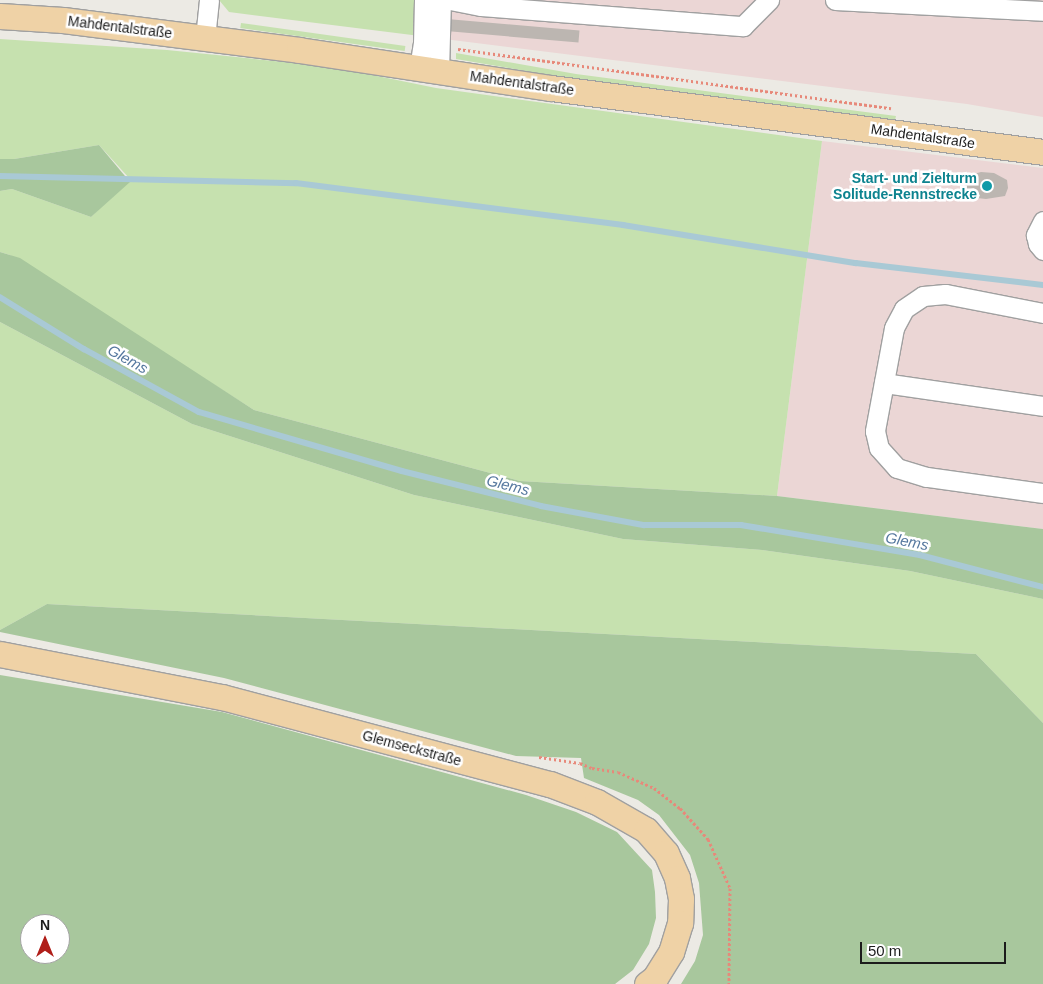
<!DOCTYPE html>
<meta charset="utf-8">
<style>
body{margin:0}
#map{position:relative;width:1043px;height:984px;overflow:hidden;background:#eceae4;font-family:Arial,sans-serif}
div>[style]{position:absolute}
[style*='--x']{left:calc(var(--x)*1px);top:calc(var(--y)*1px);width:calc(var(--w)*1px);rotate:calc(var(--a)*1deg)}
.commercial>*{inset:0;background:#ebd6d5}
.grass>*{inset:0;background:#c6e1af;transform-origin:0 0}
.forest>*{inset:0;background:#a8c79d}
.stream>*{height:5.5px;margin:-2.75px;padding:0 2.75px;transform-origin:2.75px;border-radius:2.75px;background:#a9c9d5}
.building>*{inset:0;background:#bcb6b1;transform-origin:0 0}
.path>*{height:3px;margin-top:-1.5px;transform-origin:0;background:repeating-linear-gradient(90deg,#e7897a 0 2.5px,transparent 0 5px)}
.roads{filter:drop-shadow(1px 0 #a0a0a0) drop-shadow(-1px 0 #a0a0a0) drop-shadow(0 1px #a0a0a0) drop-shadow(0 -1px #a0a0a0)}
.minor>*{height:19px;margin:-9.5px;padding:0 9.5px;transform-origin:9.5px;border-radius:9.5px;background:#fff}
.major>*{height:25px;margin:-12.5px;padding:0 12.5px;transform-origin:12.5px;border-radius:12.5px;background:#efd2a6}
.dots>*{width:14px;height:14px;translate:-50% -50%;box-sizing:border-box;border:2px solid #fff;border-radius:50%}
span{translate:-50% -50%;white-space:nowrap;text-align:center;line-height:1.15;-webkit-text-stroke:5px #fff;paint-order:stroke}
.street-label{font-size:14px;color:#1c1c1c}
.culture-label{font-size:14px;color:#0d838f;font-weight:700}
.right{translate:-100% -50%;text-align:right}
.water-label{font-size:15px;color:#56789f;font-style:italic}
.north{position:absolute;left:20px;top:914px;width:50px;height:50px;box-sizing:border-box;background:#fff;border:1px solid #a4a4a4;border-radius:50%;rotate:0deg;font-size:14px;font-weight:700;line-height:20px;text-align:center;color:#1c1c1c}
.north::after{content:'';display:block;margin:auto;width:18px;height:22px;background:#b01e19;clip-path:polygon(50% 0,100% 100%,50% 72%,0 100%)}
.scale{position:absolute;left:860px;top:942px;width:146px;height:22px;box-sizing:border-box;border:2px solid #1c1c1c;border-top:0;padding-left:6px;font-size:15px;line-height:18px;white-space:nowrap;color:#1c1c1c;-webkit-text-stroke:4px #fff;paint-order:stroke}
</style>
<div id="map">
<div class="commercial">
<div style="clip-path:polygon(420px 0,1043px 0,1043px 117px,967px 104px,420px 36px)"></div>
<div style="clip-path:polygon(822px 141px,1043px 168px,1043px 529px,777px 496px)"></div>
</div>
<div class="grass">
<div style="clip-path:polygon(219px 0,420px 0,420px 36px,229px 12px)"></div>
<div style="left:241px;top:23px;width:166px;height:5px;rotate:8deg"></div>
<div style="clip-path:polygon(0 39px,167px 50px,333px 67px,436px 88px,822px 141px,777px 496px,520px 481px,254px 410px,10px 255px,0 252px,0 191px,12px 189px,91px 217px,130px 179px,99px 145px,14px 159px,0 159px)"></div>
<div style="clip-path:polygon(456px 53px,576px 74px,896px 116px,895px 120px,573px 79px,456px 59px)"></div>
<div style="clip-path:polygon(0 322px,192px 424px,414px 495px,623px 539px,762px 550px,910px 571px,1043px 599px,1043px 723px,976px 654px,47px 604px,0 630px)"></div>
</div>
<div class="forest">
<div style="clip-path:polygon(99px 145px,130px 182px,91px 217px,12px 189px,0 191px,0 159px,14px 159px)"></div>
<div style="clip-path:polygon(0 252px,20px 258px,254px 410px,520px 481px,777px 496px,1043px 529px,1043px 599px,910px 571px,762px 550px,623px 539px,414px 495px,192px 424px,0 322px)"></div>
<div style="clip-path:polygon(47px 604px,976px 654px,1043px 723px,1043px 984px,681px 984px,695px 961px,703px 935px,699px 883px,690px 855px,659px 815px,638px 800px,584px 778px,581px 758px,516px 756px,224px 678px,0 632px,0 630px)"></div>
<div style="clip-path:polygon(evenodd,0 675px,222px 712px,526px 795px,576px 812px,617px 832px,652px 870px,655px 892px,656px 918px,649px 944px,633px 970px,615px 984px,0 984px,0 675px,30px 924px,60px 924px,60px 954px,30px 954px,30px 924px)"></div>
</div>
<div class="stream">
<div style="--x:0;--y:176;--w:296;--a:1.4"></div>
<div style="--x:296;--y:183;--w:330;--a:7.3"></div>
<div style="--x:623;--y:225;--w:236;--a:9.3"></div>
<div style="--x:856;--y:263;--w:188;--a:6.7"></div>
<div style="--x:0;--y:297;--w:99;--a:31.8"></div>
<div style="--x:84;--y:349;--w:131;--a:28.7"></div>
<div style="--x:199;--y:412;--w:211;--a:16.2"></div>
<div style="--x:402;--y:471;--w:143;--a:14.1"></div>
<div style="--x:541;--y:506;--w:105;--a:10.5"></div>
<div style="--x:644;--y:525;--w:97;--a:0"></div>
<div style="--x:741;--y:525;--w:181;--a:9.5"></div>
<div style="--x:920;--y:555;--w:127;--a:14.6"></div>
</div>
<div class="building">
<div style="left:447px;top:19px;width:133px;height:12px;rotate:5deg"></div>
<div style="clip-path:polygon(981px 172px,994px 173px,1007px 180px,1008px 188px,1005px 196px,986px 199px,977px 198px,968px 193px,965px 184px,967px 179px,970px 175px)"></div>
</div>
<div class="path">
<div style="--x:458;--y:49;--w:437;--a:7.8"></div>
<div style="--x:539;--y:757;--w:41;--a:8.3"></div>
<div style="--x:580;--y:763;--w:13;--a:23"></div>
<div style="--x:592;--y:768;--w:26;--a:9"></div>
<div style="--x:618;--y:772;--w:39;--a:24"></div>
<div style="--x:654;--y:788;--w:33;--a:38"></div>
<div style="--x:680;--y:808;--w:42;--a:47.9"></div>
<div style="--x:708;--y:839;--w:54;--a:65.8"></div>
<div style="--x:730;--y:888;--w:96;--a:90.6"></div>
</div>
<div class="roads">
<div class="minor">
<div style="--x:450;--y:0;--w:32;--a:11"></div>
<div style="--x:481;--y:6;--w:263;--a:4.4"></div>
<div style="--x:743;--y:26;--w:37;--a:-45"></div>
<div style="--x:835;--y:0;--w:208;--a:3"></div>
<div style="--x:205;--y:38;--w:38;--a:-84"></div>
<div style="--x:419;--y:68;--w:24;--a:-81"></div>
<div style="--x:423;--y:44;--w:44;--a:-88.7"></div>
<div style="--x:439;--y:71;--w:71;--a:-88.4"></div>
<div style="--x:1043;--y:221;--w:16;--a:117"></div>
<div style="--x:1036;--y:235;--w:9;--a:77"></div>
<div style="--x:1038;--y:244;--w:8;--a:50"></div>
<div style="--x:1043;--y:313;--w:100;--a:-169"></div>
<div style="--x:945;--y:294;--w:22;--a:175"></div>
<div style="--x:923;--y:296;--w:23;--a:146"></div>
<div style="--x:904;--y:309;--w:21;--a:118"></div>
<div style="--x:894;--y:328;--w:105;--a:100.5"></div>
<div style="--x:875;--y:431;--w:17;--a:77"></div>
<div style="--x:879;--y:448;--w:27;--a:48"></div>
<div style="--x:897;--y:468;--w:31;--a:17"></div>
<div style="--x:927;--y:477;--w:117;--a:7.9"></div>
<div style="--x:884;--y:383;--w:161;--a:8.2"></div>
</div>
<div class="major">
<div style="--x:0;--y:16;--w:63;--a:3.6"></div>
<div style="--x:63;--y:20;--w:238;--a:7.2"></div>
<div style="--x:299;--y:50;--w:255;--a:8.6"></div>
<div style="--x:551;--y:88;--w:496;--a:7.4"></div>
<div style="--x:0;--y:654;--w:226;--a:11"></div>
<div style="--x:222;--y:697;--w:339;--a:14.9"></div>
<div style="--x:550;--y:784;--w:50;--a:21"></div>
<div style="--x:597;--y:802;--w:56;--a:29.7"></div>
<div style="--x:646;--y:830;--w:30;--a:49"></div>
<div style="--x:666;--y:853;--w:27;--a:66"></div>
<div style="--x:677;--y:878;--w:21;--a:79"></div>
<div style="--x:681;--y:899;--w:24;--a:92"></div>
<div style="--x:680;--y:923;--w:30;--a:107"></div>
<div style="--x:671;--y:952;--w:31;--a:122"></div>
<div style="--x:655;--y:978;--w:10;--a:143"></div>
</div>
</div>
<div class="dots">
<div style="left:987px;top:186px;background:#0f9aa8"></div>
</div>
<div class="street-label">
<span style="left:120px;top:27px;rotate:7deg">Mahdentalstraße</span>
<span style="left:522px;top:83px;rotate:8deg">Mahdentalstraße</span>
<span style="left:923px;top:136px;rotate:8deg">Mahdentalstraße</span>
<span style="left:412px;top:748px;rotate:15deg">Glemseckstraße</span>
</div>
<div class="culture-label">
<span class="right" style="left:977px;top:186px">Start- und Zielturm<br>Solitude-Rennstrecke</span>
</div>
<div class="water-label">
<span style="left:128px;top:359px;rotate:29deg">Glems</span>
<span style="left:508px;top:485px;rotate:14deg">Glems</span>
<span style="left:907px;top:541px;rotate:11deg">Glems</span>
</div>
<div class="north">N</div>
<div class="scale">50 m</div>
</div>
